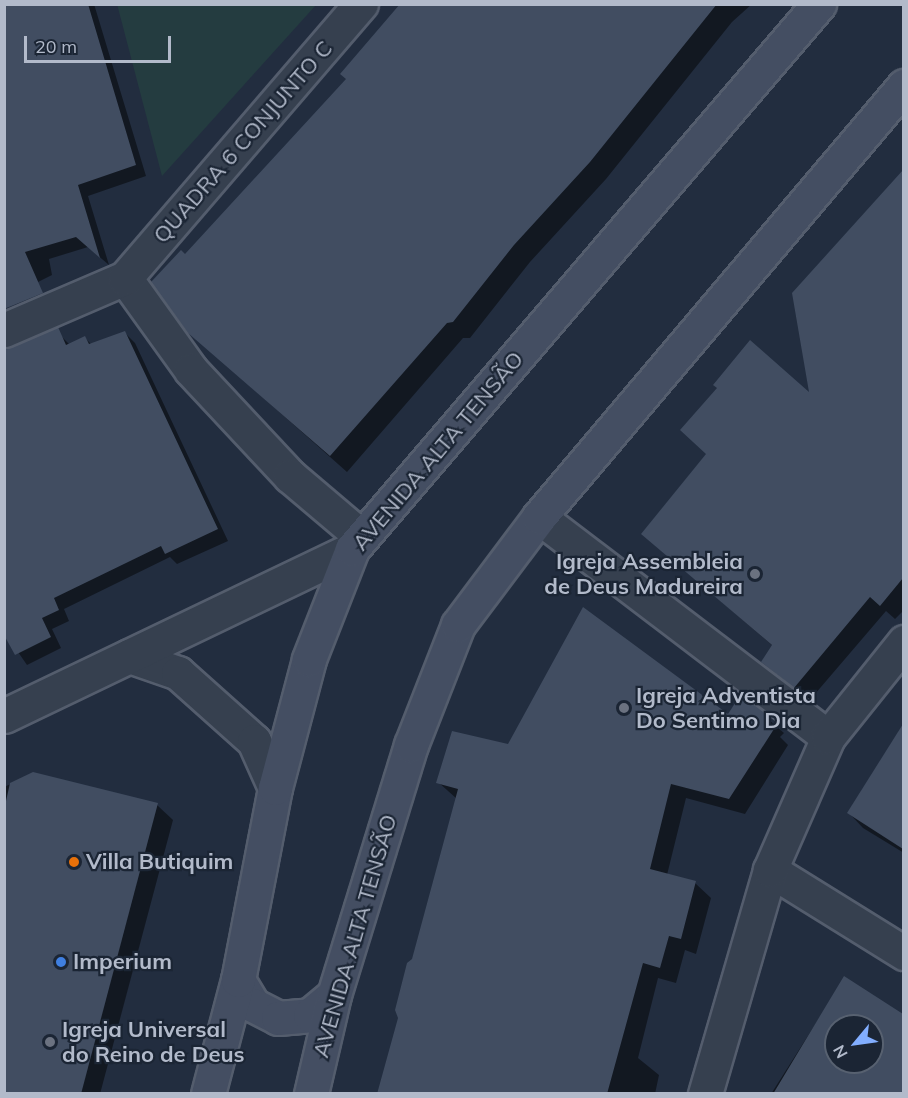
<!DOCTYPE html>
<meta charset="utf-8">
<style>
body{margin:0}
#map{position:relative;width:908px;height:1098px;overflow:hidden;background:#222d3f;font-family:Mulish,sans-serif}
div>[style]{position:absolute}
[style*='--x']{left:calc(var(--x)*1px);top:calc(var(--y)*1px);width:calc(var(--w)*1px);rotate:calc(var(--a)*1deg)}
.green>*{inset:0;background:#243c40}
.shadow>*{inset:0;background:#0007}
.building>*{inset:0;background:#414d61}
.roads{filter:drop-shadow(2px 0 #545d6d) drop-shadow(-2px 0 #545d6d) drop-shadow(0 2px #545d6d) drop-shadow(0 -2px #545d6d)}
.street>*{height:33px;margin:-16.5px;padding:0 16.5px;transform-origin:16.5px;border-radius:16.5px;background:#36404f}
.secondary>*{height:33px;margin:-16.5px;padding:0 16.5px;transform-origin:16.5px;border-radius:16.5px;background:#444e62}
.dots>*{width:16px;height:16px;translate:-50% -50%;box-sizing:border-box;border:3px solid #1b2534;border-radius:50%}
span{translate:-50% -50%;white-space:nowrap;text-align:center;line-height:1.15;-webkit-text-stroke:4.5px #1b2534;paint-order:stroke}
.street-label{font-size:22px;color:#b2baca}
.poi-label{font-size:22px;color:#b2baca;font-weight:700}
.right{translate:-100% -50%;text-align:right}
.left{translate:0 -50%;text-align:left}
.frame{position:absolute;inset:0;border:6px solid #b2baca;pointer-events:none}
.north{position:absolute;left:824px;top:1014px;width:60px;height:60px;box-sizing:border-box;background:#1b2534;border:2px solid #576170;border-radius:50%;rotate:241deg;font-size:16px;font-weight:700;line-height:24px;text-align:center;color:#b2baca}
.north::after{content:'';display:block;margin:auto;width:21px;height:27px;background:#82aeff;clip-path:polygon(50% 0,100% 100%,50% 72%,0 100%)}
.scale{position:absolute;left:24px;top:36px;width:147px;height:27px;box-sizing:border-box;border:3px solid #b2baca;border-top:0;padding-left:8px;font-size:18px;line-height:21px;white-space:nowrap;color:#b2baca;-webkit-text-stroke:4px #1b2534;paint-order:stroke}
</style>
<div id="map">
<div class="green">
<div style="clip-path:polygon(117px 4px,316px 4px,316px 5px,162px 176px)"></div>
</div>
<div class="shadow">
<div style="clip-path:polygon(4px 4px,94px 4px,146px 176px,88px 196px,109px 265px,88px 247px,49px 259px,52px 275px,22px 290px)"></div>
<div style="clip-path:polygon(404px 4px,752px 4px,732px 22px,606px 179px,530px 262px,470px 338px,463px 338px,347px 472px,189px 332px,185px 256px,348px 79px)"></div>
<div style="clip-path:polygon(904px 170px,904px 610px,895px 619px,886px 611px,809px 701px,763px 662px,773px 646px,643px 534px,812px 396px,794px 294px)"></div>
<div style="clip-path:polygon(124px 332px,135px 343px,228px 541px,177px 564px,170px 557px,64px 609px,69px 621px,52px 629px,61px 648px,27px 665px,7px 636px,4px 637px,4px 361px,60px 335px,70px 345px,85px 338px,92px 345px)"></div>
<div style="clip-path:polygon(741px 696px,784px 733px,780px 737px,788px 745px,745px 814px,686px 798px,667px 875px,695px 883px,711px 898px,696px 954px,685px 950px,676px 983px,658px 978px,638px 1058px,659px 1075px,655px 1094px,379px 1094px,457px 799px,438px 782px,508px 745px,729px 716px)"></div>
<div style="clip-path:polygon(904px 730px,904px 853px,863px 828px,849px 813px)"></div>
<div style="clip-path:polygon(33px 774px,157px 805px,173px 820px,100px 1094px,4px 1094px,4px 787px)"></div>
<div style="clip-path:polygon(evenodd,844px 979px,904px 1016px,904px 1094px,771px 1094px,844px 979px,836px 1026px,872px 1026px,872px 1062px,836px 1062px,836px 1026px)"></div>
</div>
<div class="building">
<div style="clip-path:polygon(4px 4px,88px 4px,136px 165px,78px 185px,100px 258px,76px 237px,25px 252px,43px 293px,4px 309px)"></div>
<div style="clip-path:polygon(400px 4px,717px 4px,590px 162px,514px 245px,453px 322px,447px 323px,330px 456px,188px 333px,151px 282px,181px 250px,185px 254px,346px 79px,340px 74px)"></div>
<div style="clip-path:polygon(903px 170px,903px 578px,880px 606px,870px 597px,794px 688px,761px 662px,772px 645px,641px 534px,706px 454px,680px 430px,717px 388px,713px 385px,750px 340px,809px 392px,792px 293px)"></div>
<div style="clip-path:polygon(58px 327px,66px 345px,85px 336px,89px 344px,125px 331px,218px 529px,165px 554px,161px 546px,54px 598px,59px 610px,42px 618px,51px 637px,15px 655px,4px 635px,4px 348px)"></div>
<div style="clip-path:polygon(583px 607px,728px 714px,741px 694px,770px 716px,765px 722px,774px 729px,729px 799px,671px 784px,650px 869px,696px 881px,681px 939px,669px 936px,660px 968px,643px 963px,607px 1094px,377px 1094px,398px 1018px,395px 1010px,407px 963px,412px 959px,458px 789px,436px 783px,452px 731px,508px 744px)"></div>
<div style="clip-path:polygon(903px 724px,903px 849px,847px 813px)"></div>
<div style="clip-path:polygon(33px 772px,158px 803px,81px 1094px,4px 1094px,4px 810px,10px 783px)"></div>
<div style="clip-path:polygon(evenodd,844px 976px,903px 1014px,903px 1094px,773px 1094px,844px 976px,836px 1026px,872px 1026px,872px 1062px,836px 1062px,836px 1026px)"></div>
</div>
<div class="roads">
<div class="street">
<div style="--x:125;--y:278;--w:113;--a:54.3"></div>
<div style="--x:191;--y:370;--w:145;--a:47"></div>
<div style="--x:290;--y:476;--w:94;--a:40.3"></div>
<div style="--x:4;--y:330;--w:132;--a:-23.3"></div>
<div style="--x:125;--y:278;--w:362;--a:-49.3"></div>
<div style="--x:539;--y:517;--w:363;--a:37.3"></div>
<div style="--x:129;--y:656;--w:52;--a:19.1"></div>
<div style="--x:178;--y:673;--w:102;--a:41.8"></div>
<div style="--x:254;--y:741;--w:51;--a:65.9"></div>
<div style="--x:4;--y:716;--w:386;--a:-25.6"></div>
<div style="--x:770;--y:870;--w:158;--a:31.8"></div>
<div style="--x:705;--y:1094;--w:233;--a:-73.8"></div>
<div style="--x:770;--y:870;--w:145;--a:-66.4"></div>
<div style="--x:828;--y:737;--w:122;--a:-51.3"></div>
</div>
<div class="secondary">
<div style="--x:238;--y:980;--w:29;--a:59"></div>
<div style="--x:253;--y:1005;--w:28;--a:27"></div>
<div style="--x:278;--y:1018;--w:32;--a:-5"></div>
<div style="--x:310;--y:1015;--w:31;--a:-40"></div>
<div style="--x:208;--y:1094;--w:118;--a:-75.3"></div>
<div style="--x:238;--y:980;--w:196;--a:-79.1"></div>
<div style="--x:275;--y:788;--w:133;--a:-75.2"></div>
<div style="--x:309;--y:659;--w:118;--a:-68.6"></div>
<div style="--x:352;--y:549;--w:718;--a:-49.41"></div>
<div style="--x:311;--y:1094;--w:102;--a:-76.9"></div>
<div style="--x:334;--y:995;--w:262;--a:-72.9"></div>
<div style="--x:411;--y:745;--w:129;--a:-68.6"></div>
<div style="--x:458;--y:625;--w:135;--a:-53.1"></div>
<div style="--x:539;--y:517;--w:565;--a:-49.74"></div>
</div>
</div>
<div class="dots">
<div style="left:755px;top:574px;background:#6b7280"></div>
<div style="left:624px;top:708px;background:#6b7280"></div>
<div style="left:74px;top:862px;background:#e8710a"></div>
<div style="left:61px;top:962px;background:#3f7fe0"></div>
<div style="left:50px;top:1042px;background:#6b7280"></div>
</div>
<div class="street-label">
<span style="left:243px;top:142px;rotate:-49deg">QUADRA 6 CONJUNTO C</span>
<span style="left:438px;top:451px;rotate:-50deg">AVENIDA ALTA TENSÃO</span>
<span style="left:355px;top:936px;rotate:-74deg">AVENIDA ALTA TENSÃO</span>
</div>
<div class="poi-label">
<span class="right" style="left:743px;top:574px">Igreja Assembleia<br>de Deus Madureira</span>
<span class="left" style="left:636px;top:708px">Igreja Adventista<br>Do Sentimo Dia</span>
<span class="left" style="left:86px;top:862px">Villa Butiquim</span>
<span class="left" style="left:73px;top:962px">Imperium</span>
<span class="left" style="left:62px;top:1042px">Igreja Universal<br>do Reino de Deus</span>
</div>
<div class="frame"></div>
<div class="north">N</div>
<div class="scale">20 m</div>
</div>
